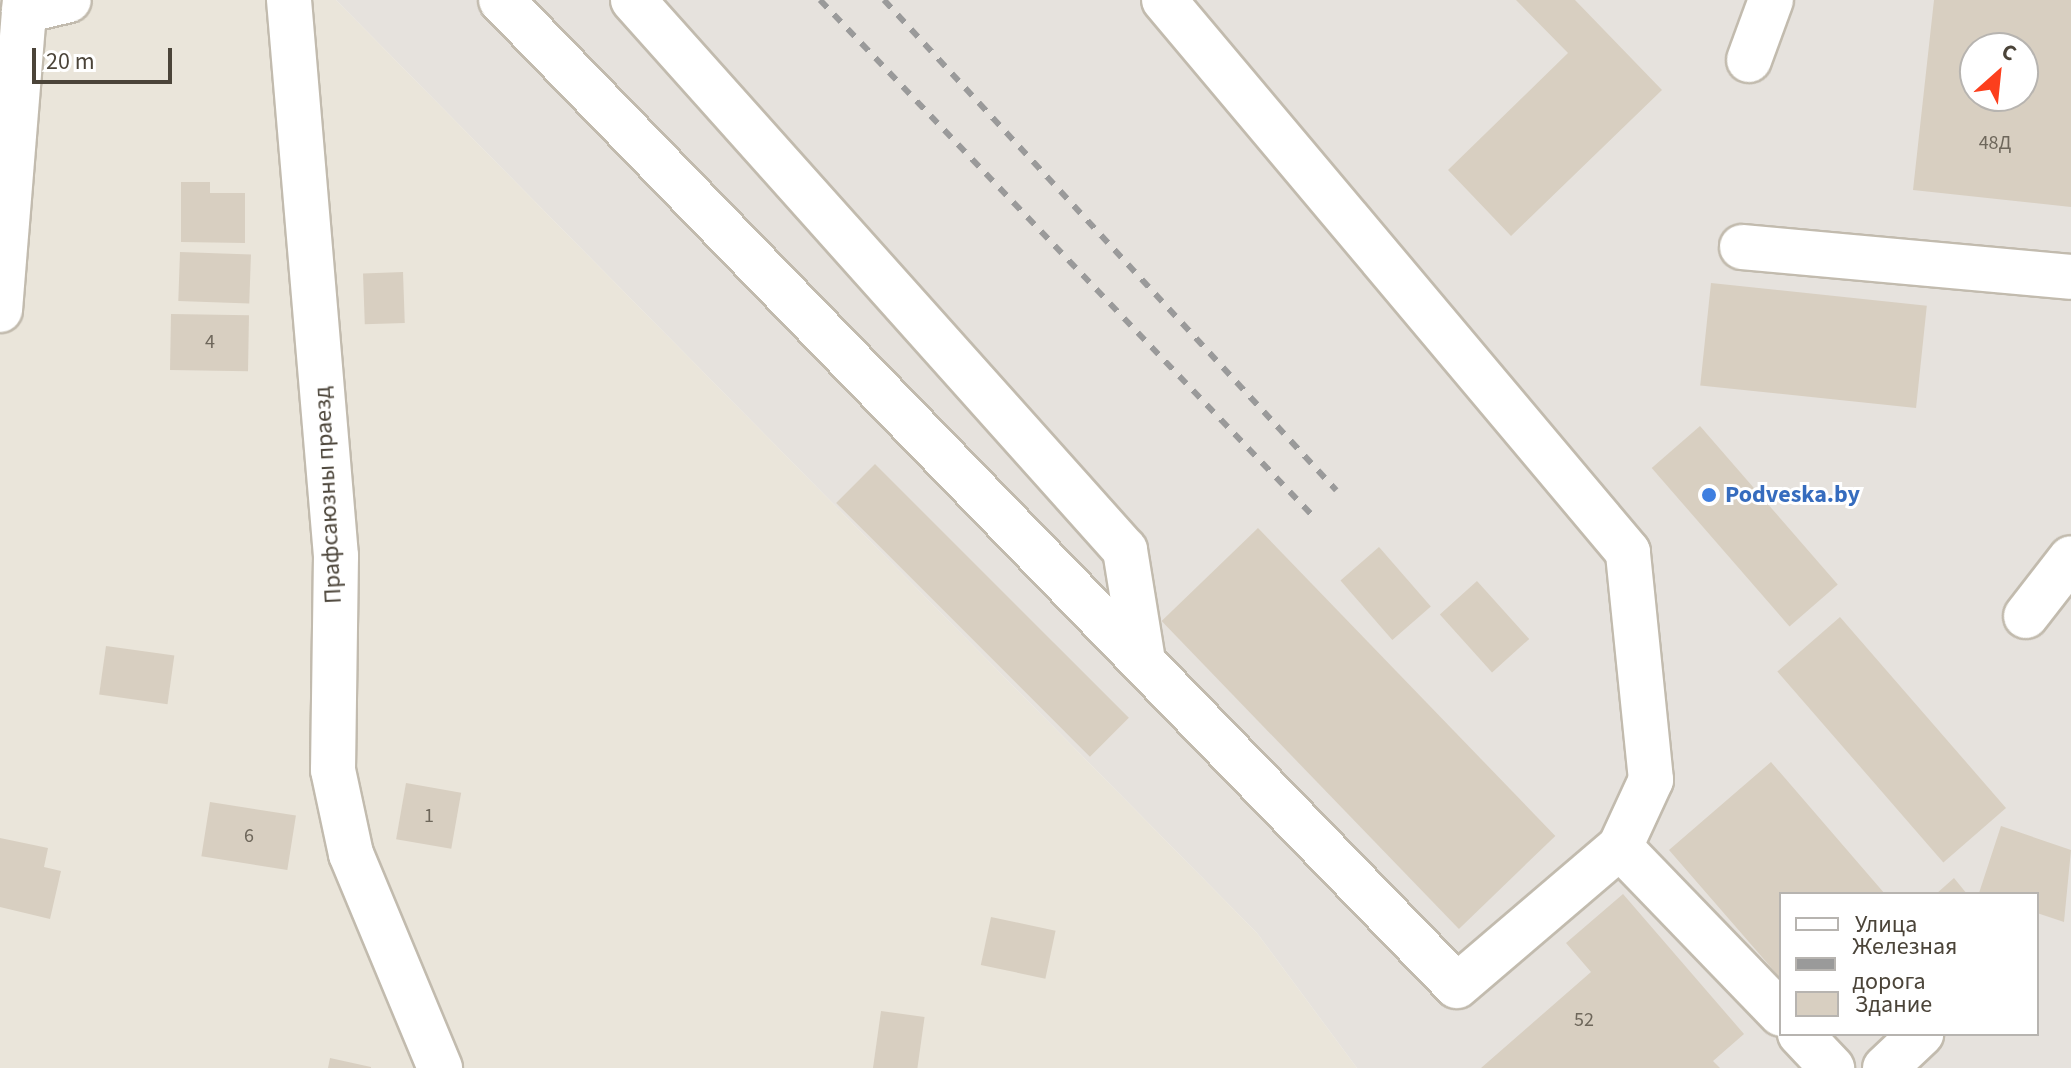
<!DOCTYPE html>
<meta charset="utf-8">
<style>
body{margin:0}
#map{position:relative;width:2071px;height:1068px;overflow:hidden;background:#f6f3ec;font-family:"Source Sans 3",sans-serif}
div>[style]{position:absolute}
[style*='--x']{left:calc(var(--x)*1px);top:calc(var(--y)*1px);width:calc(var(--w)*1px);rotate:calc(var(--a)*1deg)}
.residential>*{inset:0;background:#eae5da}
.industrial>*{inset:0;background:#e6e2dd}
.building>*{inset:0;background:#d8cfc1;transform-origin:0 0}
.roads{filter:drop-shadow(2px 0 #c2bbae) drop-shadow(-2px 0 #c2bbae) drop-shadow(0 2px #c2bbae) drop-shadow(0 -2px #c2bbae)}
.minor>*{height:44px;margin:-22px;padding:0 22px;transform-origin:22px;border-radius:22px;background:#fff}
.rail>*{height:6px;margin-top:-3px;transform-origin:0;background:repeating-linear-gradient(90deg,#9a9a9a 0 10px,transparent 0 20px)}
.dots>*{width:22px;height:22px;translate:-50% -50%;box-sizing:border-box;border:4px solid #fff;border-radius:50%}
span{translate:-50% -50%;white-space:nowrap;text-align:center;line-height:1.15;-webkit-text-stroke:6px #fff;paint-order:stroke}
.number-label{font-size:20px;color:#6e675b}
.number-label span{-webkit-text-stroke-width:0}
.street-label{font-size:24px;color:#4b4439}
.shop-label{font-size:24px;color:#366cbe;font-weight:700}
.left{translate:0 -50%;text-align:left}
.legend{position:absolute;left:1779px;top:892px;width:260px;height:144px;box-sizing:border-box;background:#fff;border:2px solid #b7b4b0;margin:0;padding:10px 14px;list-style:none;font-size:24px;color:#4b4439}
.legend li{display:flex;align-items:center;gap:16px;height:40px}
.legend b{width:40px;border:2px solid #b7b4b0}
.north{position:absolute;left:1959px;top:32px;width:80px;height:80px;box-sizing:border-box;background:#fff;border:2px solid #b7b4b0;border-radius:50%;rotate:27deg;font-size:22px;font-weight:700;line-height:32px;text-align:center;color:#4b4439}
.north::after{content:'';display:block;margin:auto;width:28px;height:36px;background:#fc3f1d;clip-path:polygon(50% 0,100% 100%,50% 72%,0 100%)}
.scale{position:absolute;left:32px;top:48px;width:140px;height:36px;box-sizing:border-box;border:4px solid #4b4439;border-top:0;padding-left:10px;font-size:24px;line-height:28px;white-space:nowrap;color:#4b4439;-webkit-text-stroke:6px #fff;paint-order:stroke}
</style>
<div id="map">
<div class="residential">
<div style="clip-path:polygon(0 0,336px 0,1257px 933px,1357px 1068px,0 1068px)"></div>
</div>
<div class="industrial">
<div style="clip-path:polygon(evenodd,336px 0,2071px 0,2071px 1068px,1357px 1068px,1257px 933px,336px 0,1975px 48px,2023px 48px,2023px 96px,1975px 96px,1975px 48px,336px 0,1781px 894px,2037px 894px,2037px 1034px,1781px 1034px,1781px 894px)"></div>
</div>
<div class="building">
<div style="clip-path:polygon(1516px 0,1575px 0,1662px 90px,1511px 236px,1448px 170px,1568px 53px)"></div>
<div style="clip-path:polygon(evenodd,1934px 0,2071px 0,2071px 207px,1913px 190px,1934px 0,1975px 48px,2023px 48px,2023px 96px,1975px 96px,1975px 48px)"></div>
<div style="clip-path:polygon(181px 182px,210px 182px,210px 193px,245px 193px,245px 243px,181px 242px)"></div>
<div style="left:180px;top:252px;width:71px;height:49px;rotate:2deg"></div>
<div style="left:403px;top:272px;width:51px;height:40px;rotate:88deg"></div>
<div style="left:1711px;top:283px;width:217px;height:103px;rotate:6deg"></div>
<div style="left:171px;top:314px;width:78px;height:56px;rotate:1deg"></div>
<div style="left:1700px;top:426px;width:210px;height:64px;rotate:49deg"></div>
<div style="left:875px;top:464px;width:359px;height:55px;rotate:45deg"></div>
<div style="left:1258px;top:528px;width:428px;height:134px;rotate:46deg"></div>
<div style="left:1379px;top:547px;width:79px;height:51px;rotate:49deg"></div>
<div style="left:1477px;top:581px;width:78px;height:50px;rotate:48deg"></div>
<div style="left:1840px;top:617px;width:253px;height:83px;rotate:49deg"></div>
<div style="left:106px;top:646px;width:69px;height:49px;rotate:8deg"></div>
<div style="clip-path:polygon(1771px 762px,1885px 894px,1781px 894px,1781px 979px,1669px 850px)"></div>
<div style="left:406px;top:783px;width:56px;height:57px;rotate:10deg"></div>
<div style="left:210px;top:802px;width:87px;height:55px;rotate:9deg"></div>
<div style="clip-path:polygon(2001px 826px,2071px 850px,2064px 922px,2037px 913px,2037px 894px,1979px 893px)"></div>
<div style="clip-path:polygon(0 838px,48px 848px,44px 867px,61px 871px,50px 919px,0 907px)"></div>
<div style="clip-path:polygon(1954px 878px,1967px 894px,1936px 894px)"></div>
<div style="clip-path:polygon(1623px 894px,1744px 1034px,1713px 1061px,1720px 1068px,1481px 1068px,1591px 972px,1566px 943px)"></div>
<div style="left:991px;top:917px;width:66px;height:49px;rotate:12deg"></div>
<div style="left:881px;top:1011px;width:44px;height:58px;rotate:8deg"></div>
<div style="clip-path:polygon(330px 1058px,371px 1067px,371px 1068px,328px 1068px)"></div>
</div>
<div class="roads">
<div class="minor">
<div style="--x:289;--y:0;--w:558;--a:85.17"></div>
<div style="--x:336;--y:556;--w:214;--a:90.8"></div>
<div style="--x:333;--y:770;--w:86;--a:77.9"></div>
<div style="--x:351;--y:854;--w:232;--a:67.4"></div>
<div style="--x:501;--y:0;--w:1373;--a:45.89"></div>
<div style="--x:1457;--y:986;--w:214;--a:-40.5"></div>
<div style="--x:1620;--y:847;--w:74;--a:-65.2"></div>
<div style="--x:1651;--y:780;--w:229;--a:-95.8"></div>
<div style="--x:1628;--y:552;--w:721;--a:-130.05"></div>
<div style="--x:633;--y:0;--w:738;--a:48.19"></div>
<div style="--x:1125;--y:550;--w:112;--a:80.8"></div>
<div style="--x:24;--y:11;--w:46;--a:-13.7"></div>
<div style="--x:1749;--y:60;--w:64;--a:-69.9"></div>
<div style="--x:1742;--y:247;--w:330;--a:5.2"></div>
<div style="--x:0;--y:310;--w:311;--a:-85.4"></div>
<div style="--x:2026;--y:616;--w:73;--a:-52.2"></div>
<div style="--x:1620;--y:847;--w:232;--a:46"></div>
<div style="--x:1800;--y:1034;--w:47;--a:46.7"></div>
<div style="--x:1885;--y:1068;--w:50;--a:-43.4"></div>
</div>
</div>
<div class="rail">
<div style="--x:820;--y:0;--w:711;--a:46.31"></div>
<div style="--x:884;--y:0;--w:667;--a:47.31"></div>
</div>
<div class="dots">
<div style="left:1709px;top:495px;background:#3f7fe0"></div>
</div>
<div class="number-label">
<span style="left:1995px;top:143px">48Д</span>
<span style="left:210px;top:342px">4</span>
<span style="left:429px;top:816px">1</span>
<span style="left:249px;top:836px">6</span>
<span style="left:1584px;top:1020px">52</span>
</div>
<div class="street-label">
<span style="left:328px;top:495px;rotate:-93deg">Прафсаюзны праезд</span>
</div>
<div class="shop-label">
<span class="left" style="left:1725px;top:495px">Podveska.by</span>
</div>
<ul class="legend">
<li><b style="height:10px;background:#fff"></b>Улица</li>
<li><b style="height:10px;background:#9a9a9a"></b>Железная дорога</li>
<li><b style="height:22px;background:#d8cfc1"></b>Здание</li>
</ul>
<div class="north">С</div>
<div class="scale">20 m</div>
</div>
